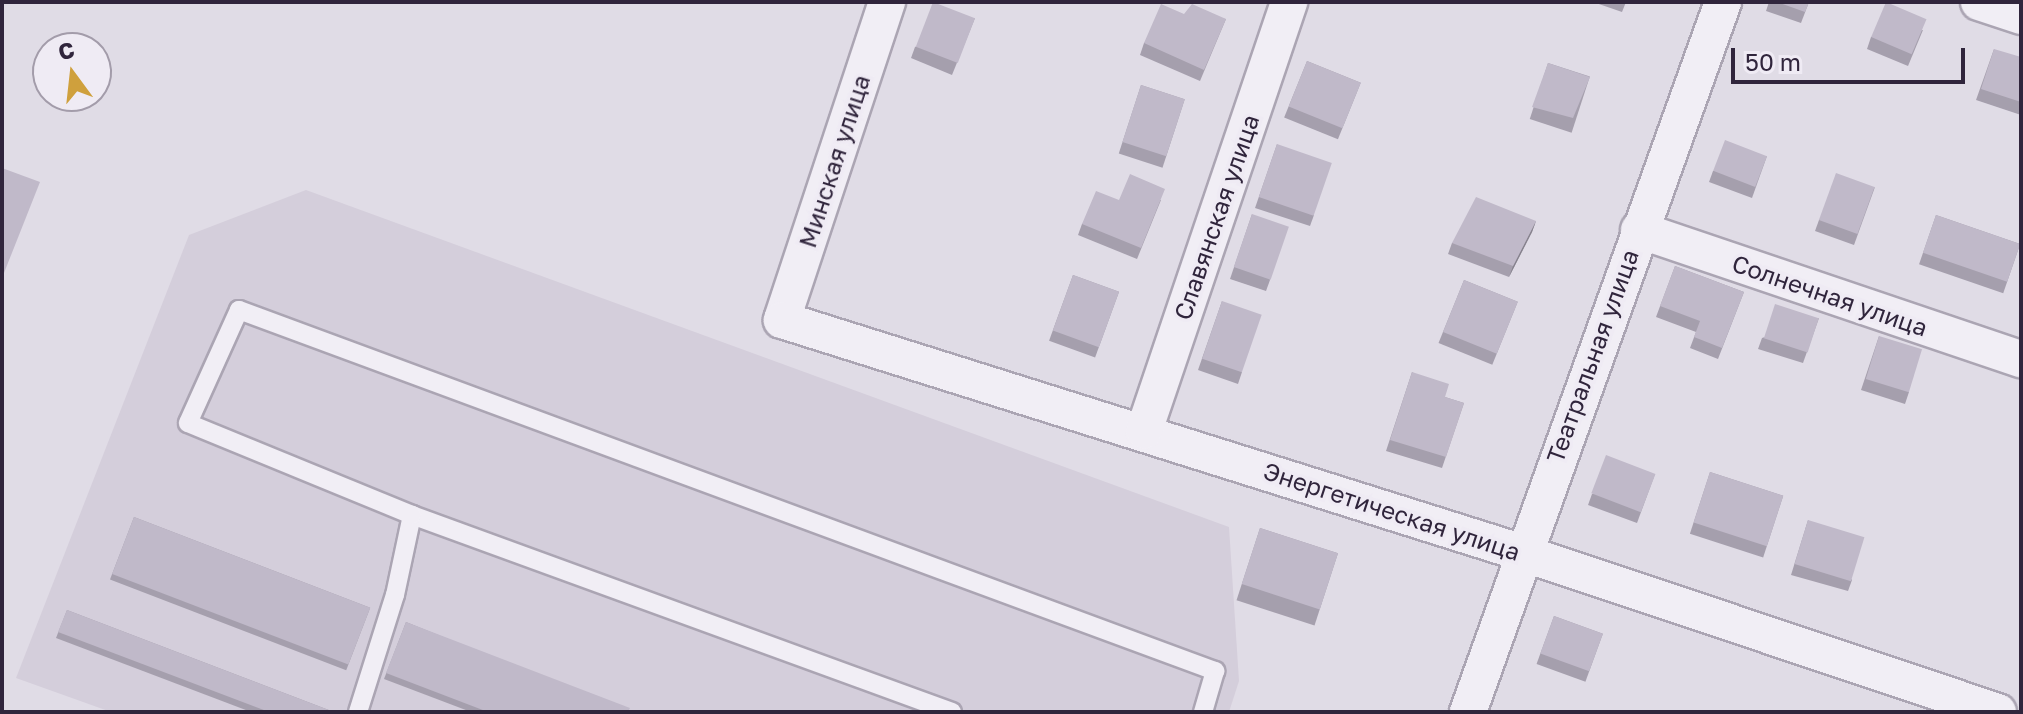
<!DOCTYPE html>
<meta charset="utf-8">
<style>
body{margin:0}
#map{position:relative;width:2023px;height:714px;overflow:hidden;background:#e0dce6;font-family:"Golos Text",sans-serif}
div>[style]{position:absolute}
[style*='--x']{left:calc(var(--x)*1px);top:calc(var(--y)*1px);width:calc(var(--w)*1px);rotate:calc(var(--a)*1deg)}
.built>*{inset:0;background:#d4cedb}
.roads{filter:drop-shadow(2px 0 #aba5b3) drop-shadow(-2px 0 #aba5b3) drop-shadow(0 2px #aba5b3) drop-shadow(0 -2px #aba5b3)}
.service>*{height:18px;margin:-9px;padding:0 9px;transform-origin:9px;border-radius:9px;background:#f1eef5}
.minor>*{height:36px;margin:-18px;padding:0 18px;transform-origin:18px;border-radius:18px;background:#f1eef5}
.wall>*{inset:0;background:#a59fad;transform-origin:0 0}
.shaded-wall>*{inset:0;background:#86828d}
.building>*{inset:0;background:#c0b9c9;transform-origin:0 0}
span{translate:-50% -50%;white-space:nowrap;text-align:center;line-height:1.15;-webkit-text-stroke:7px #efebf4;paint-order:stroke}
.street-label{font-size:24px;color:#30253c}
.frame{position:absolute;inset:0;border:4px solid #30253c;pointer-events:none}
.north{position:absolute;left:32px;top:32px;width:80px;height:80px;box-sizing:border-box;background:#efebf4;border:2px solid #a39caa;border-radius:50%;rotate:345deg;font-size:22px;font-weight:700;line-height:32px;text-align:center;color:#30253c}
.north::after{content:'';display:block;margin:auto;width:28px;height:36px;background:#cfa03d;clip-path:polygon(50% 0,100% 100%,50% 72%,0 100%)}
.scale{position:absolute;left:1731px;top:48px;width:234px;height:36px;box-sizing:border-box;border:4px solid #30253c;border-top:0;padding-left:10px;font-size:24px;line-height:28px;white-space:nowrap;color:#30253c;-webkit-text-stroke:6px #efebf4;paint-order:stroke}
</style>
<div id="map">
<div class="built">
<div style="clip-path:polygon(306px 190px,1229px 527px,1239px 681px,1229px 712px,111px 712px,16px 678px,189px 235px)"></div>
</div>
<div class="roads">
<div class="service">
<div style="--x:358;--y:712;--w:123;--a:-72.5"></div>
<div style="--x:395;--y:595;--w:82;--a:-78"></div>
<div style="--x:952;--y:712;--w:575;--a:-159.96"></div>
<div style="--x:412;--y:515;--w:242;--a:-157.7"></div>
<div style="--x:188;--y:423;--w:124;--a:-65.7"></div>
<div style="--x:239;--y:310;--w:1041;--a:20.3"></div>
<div style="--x:1215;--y:671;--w:43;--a:106.3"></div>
</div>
<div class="minor">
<div style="--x:887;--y:2;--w:335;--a:108.3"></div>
<div style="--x:782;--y:320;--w:774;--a:17.45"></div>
<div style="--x:1520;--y:552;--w:504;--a:18.51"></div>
<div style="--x:1979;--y:2;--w:44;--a:18.4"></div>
<div style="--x:1639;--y:230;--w:403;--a:18.7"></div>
<div style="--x:1144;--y:431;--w:453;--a:-71.3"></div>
<div style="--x:1468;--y:712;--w:754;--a:-70.24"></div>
</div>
</div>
<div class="wall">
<div style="clip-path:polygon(1593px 2px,1626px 2px,1622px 12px)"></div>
<div style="clip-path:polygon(1769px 2px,1809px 2px,1801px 23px,1766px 11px)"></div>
<div style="clip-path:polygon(1184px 14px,1226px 19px,1200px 81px,1140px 55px,1144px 43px)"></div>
<div style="clip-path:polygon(975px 18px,952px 75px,911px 58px,915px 47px)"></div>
<div style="clip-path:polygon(1923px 30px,1908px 66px,1867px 49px,1871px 37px)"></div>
<div style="clip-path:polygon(1994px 49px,2019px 84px,2021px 84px,2021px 115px,1976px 100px)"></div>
<div style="left:1307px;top:61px;width:58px;height:61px;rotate:22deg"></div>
<div style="left:1548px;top:63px;width:44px;height:59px;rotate:18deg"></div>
<div style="left:1141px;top:85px;width:46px;height:72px;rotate:18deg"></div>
<div style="clip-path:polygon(1277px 144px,1314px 215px,1310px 226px,1255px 208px)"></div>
<div style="clip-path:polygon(1767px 156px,1752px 198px,1709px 182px,1713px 171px)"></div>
<div style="clip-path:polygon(1875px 187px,1854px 245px,1815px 231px,1819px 220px)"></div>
<div style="clip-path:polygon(1119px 200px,1161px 200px,1137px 259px,1078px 235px,1082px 224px)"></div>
<div style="clip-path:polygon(1252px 214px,1270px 280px,1266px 291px,1230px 279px)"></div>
<div style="left:1936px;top:215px;width:89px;height:52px;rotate:19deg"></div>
<div style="clip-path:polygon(1536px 221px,1532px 232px,1509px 277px,1448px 254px,1452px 243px)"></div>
<div style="clip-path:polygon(1675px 266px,1744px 292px,1718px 359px,1690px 348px,1696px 332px,1656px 317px)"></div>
<div style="left:1073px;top:275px;width:49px;height:70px;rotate:20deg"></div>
<div style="left:1464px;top:280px;width:58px;height:68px;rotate:22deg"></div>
<div style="clip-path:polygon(1222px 301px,1242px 372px,1238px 384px,1198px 370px)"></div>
<div style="clip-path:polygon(1819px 318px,1803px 363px,1758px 349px,1762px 338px)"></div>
<div style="clip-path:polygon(1879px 336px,1909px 392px,1905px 404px,1861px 390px)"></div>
<div style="clip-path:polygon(1412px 372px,1445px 397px,1464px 403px,1442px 468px,1386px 451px)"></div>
<div style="left:1710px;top:472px;width:77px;height:65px;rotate:18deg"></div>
<div style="clip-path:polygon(1655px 474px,1637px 523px,1588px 505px,1592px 494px)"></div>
<div style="left:134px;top:517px;width:253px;height:67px;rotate:21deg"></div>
<div style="clip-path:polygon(1808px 520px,1852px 580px,1848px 591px,1791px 575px)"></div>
<div style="left:1260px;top:528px;width:82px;height:76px;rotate:18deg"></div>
<div style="clip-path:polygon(67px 610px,334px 712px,251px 712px,56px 638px)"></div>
<div style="left:1554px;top:616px;width:52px;height:51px;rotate:20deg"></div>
<div style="clip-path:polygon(406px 622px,628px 712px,471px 712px,384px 679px)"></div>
</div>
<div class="shaded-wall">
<div style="clip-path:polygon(1536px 221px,1532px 232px,1509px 277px,1513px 266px)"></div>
</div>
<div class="building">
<div style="left:933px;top:2px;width:45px;height:48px;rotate:21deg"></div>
<div style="clip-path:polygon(1777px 2px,1809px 2px,1805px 12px)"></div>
<div style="left:1886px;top:2px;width:44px;height:38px;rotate:23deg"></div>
<div style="clip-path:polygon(1161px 4px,1184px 14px,1192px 4px,1226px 19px,1204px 70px,1144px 43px)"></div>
<div style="clip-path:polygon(1994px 49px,2021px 57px,2021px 78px,2019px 84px,2021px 84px,2021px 102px,1981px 89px)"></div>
<div style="left:1307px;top:61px;width:58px;height:49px;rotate:22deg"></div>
<div style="clip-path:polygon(1548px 63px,1590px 77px,1573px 118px,1532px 107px)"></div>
<div style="left:1141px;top:85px;width:46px;height:60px;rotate:18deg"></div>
<div style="left:1725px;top:140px;width:45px;height:33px;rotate:21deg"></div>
<div style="left:1277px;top:144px;width:58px;height:56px;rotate:19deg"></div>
<div style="clip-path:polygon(2px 168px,40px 182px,2px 278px)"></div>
<div style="left:1836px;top:173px;width:41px;height:50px;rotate:20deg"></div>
<div style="clip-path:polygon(1130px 174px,1165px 189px,1141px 248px,1082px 224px,1096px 191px,1119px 200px)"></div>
<div style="clip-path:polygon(1476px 197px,1536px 221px,1513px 266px,1452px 243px)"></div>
<div style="left:1252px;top:214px;width:39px;height:56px;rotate:19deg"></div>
<div style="left:1936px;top:215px;width:89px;height:40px;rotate:19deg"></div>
<div style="clip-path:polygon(1675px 266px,1744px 292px,1722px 348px,1694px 337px,1700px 321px,1660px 306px)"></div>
<div style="left:1073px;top:275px;width:49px;height:59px;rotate:20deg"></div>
<div style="left:1464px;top:280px;width:58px;height:56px;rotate:22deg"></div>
<div style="left:1222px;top:301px;width:42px;height:61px;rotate:19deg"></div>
<div style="left:1775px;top:304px;width:46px;height:36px;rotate:18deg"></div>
<div style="left:1879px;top:336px;width:45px;height:45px;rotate:17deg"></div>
<div style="clip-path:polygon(1412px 372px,1449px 384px,1445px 397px,1464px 403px,1446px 457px,1390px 440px)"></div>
<div style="left:1606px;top:455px;width:53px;height:41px;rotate:21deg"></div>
<div style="left:1710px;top:472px;width:77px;height:53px;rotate:18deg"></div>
<div style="left:134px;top:517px;width:253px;height:61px;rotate:21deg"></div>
<div style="left:1808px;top:520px;width:59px;height:46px;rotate:17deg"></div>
<div style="left:1260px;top:528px;width:82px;height:59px;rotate:18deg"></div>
<div style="clip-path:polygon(67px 610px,334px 712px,269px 712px,58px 632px)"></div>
<div style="left:1554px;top:616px;width:52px;height:40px;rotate:20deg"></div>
<div style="clip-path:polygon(406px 622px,630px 708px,628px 712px,488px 712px,386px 673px)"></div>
</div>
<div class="street-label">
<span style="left:834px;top:161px;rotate:-72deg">Минская улица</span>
<span style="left:1216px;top:217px;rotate:-71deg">Славянская улица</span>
<span style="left:1830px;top:295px;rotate:19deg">Солнечная улица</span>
<span style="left:1592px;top:356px;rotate:-70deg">Театральная улица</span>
<span style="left:1392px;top:511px;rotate:18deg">Энергетическая улица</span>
</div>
<div class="frame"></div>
<div class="north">С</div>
<div class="scale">50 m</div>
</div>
